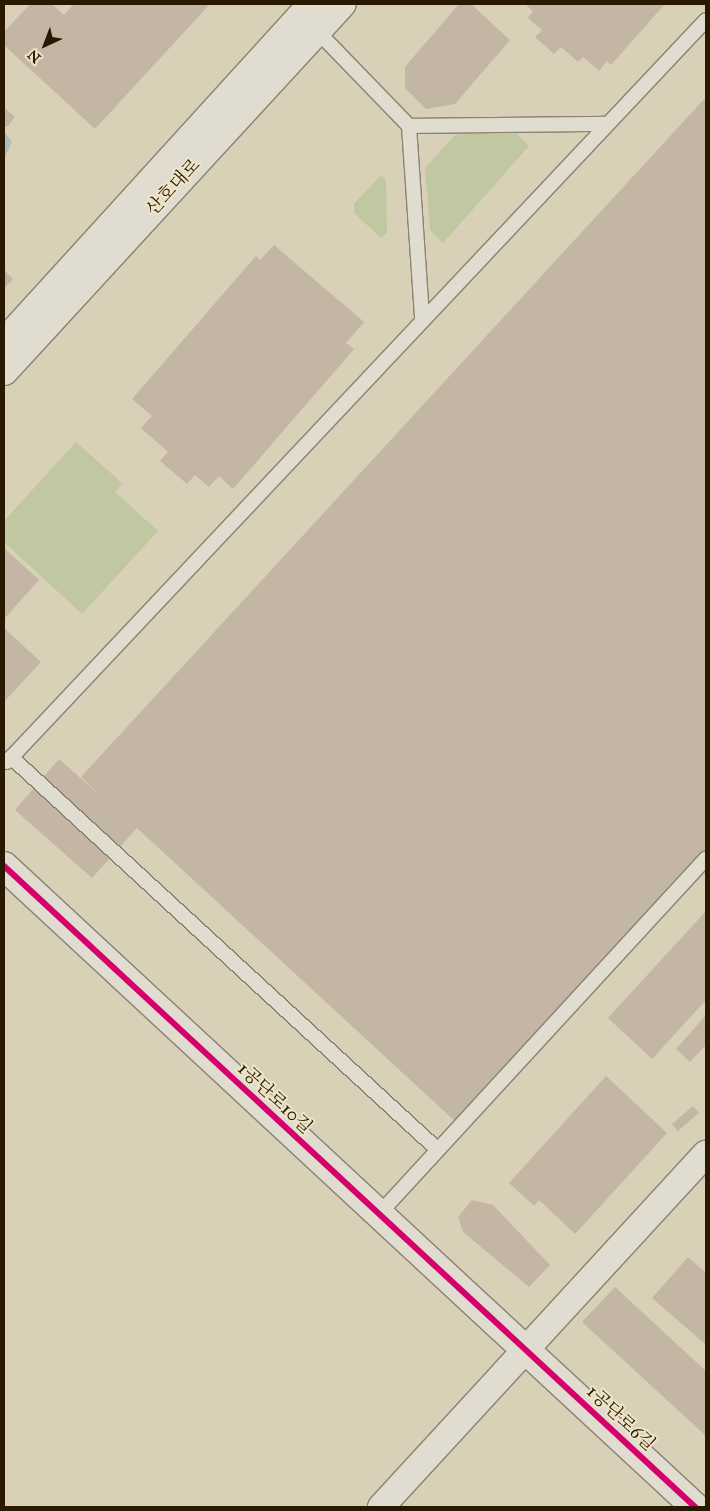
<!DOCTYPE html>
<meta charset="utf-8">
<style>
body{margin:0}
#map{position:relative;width:710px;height:1511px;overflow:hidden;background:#d8d0b7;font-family:"IM FELL Great Primer","Noto Serif KR",serif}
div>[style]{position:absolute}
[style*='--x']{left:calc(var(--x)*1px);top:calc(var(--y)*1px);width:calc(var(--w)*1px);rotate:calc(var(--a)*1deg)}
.green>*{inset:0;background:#c1c7a0}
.water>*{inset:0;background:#aebeb6}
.building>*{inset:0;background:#c4b6a4;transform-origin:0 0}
.roads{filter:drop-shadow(1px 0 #8a8372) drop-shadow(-1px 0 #8a8372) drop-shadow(0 1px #8a8372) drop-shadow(0 -1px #8a8372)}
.lane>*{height:14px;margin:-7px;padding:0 7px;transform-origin:7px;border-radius:7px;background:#e0dcd0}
.street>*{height:26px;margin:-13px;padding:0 13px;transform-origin:13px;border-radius:13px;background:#e0dcd0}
.secondary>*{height:28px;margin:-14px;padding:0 14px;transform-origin:14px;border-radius:14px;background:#e0dcd0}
.cycleway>*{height:6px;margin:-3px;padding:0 3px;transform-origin:3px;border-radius:3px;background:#d6006c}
span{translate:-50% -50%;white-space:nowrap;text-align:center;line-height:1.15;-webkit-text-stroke:4px #eee5c8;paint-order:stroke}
.street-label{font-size:18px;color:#2a1901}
.frame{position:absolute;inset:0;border:5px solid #2a1901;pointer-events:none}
.north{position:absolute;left:20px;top:20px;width:50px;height:50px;-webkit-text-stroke:4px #eee5c8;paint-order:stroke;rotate:223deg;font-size:14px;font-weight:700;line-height:20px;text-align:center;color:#2a1901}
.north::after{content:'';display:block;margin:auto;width:18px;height:22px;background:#2a1901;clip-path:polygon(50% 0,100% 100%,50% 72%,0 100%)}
</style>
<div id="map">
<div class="green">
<div style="clip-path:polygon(514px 131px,529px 146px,443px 243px,430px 230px,425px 168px,455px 135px)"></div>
<div style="clip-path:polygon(381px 175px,386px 180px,387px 232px,381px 238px,354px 213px,354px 204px)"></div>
<div style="clip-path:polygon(76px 442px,122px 483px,115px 492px,158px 531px,82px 614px,4px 542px,4px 521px)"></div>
</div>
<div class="water">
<div style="clip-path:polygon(4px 131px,12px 142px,4px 159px)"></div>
</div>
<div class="building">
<div style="clip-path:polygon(30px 4px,52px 4px,64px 15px,74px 4px,210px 4px,95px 129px,4px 45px,4px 32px)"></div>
<div style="clip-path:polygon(459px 4px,471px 4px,510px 40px,455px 104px,426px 109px,405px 88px,405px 67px)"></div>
<div style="clip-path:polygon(525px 4px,665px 4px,611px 65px,607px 61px,599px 71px,583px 57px,578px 62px,561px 47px,554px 54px,535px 37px,542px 30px,528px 18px,533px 11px)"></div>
<div style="clip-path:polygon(706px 97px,706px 851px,457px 1123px,137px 828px,92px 878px,15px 810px,59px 759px,104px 799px,81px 777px)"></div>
<div style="clip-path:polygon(4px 107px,15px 117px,7px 127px,4px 125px)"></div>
<div style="clip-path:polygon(274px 245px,364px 322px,346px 343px,354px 349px,233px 489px,219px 476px,209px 487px,195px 475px,187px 484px,160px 461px,168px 452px,141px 428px,152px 416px,132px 399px,256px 256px,260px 260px)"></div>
<div style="clip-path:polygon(4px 270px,13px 279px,4px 289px)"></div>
<div style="clip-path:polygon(4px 548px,39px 580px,4px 619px)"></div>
<div style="clip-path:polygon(4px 628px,41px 662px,4px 702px)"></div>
<div style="clip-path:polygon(706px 911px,706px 1000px,652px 1059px,608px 1018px)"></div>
<div style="clip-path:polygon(706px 1015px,706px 1045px,690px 1062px,676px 1049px)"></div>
<div style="clip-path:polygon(606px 1076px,667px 1133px,575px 1234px,539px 1200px,534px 1206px,509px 1183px)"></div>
<div style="left:693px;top:1106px;width:9px;height:28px;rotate:49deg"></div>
<div style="clip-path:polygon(472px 1200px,493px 1205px,550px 1265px,529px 1287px,463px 1232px,458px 1217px)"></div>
<div style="clip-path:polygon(688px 1257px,706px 1273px,705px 1344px,652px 1298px)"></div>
<div style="clip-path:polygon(615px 1287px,706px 1371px,706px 1436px,582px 1322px)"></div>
</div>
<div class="roads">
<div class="lane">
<div style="--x:315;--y:29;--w:135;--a:45.9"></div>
<div style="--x:409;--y:126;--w:192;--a:86.1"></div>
<div style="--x:409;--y:126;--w:198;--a:-0.6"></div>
<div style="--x:11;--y:757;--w:580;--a:42.63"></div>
<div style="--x:7;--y:762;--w:1019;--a:-46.71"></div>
<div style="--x:379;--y:1214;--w:483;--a:-47.4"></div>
</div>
<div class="street">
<div style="--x:381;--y:1507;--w:480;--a:-47.4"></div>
</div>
<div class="secondary">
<div style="--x:4;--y:343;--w:459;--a:-47.7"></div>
<div style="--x:4;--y:371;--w:499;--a:-47.4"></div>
<div style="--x:4;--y:866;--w:943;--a:42.85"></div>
</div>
</div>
<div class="cycleway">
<div style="--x:4;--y:866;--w:943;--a:42.85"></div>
</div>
<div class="street-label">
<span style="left:173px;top:187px;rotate:-47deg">산호대로</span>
<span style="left:275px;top:1098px;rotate:43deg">1공단로10길</span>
<span style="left:621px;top:1418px;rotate:43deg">1공단로6길</span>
</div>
<div class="frame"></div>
<div class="north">N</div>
</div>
